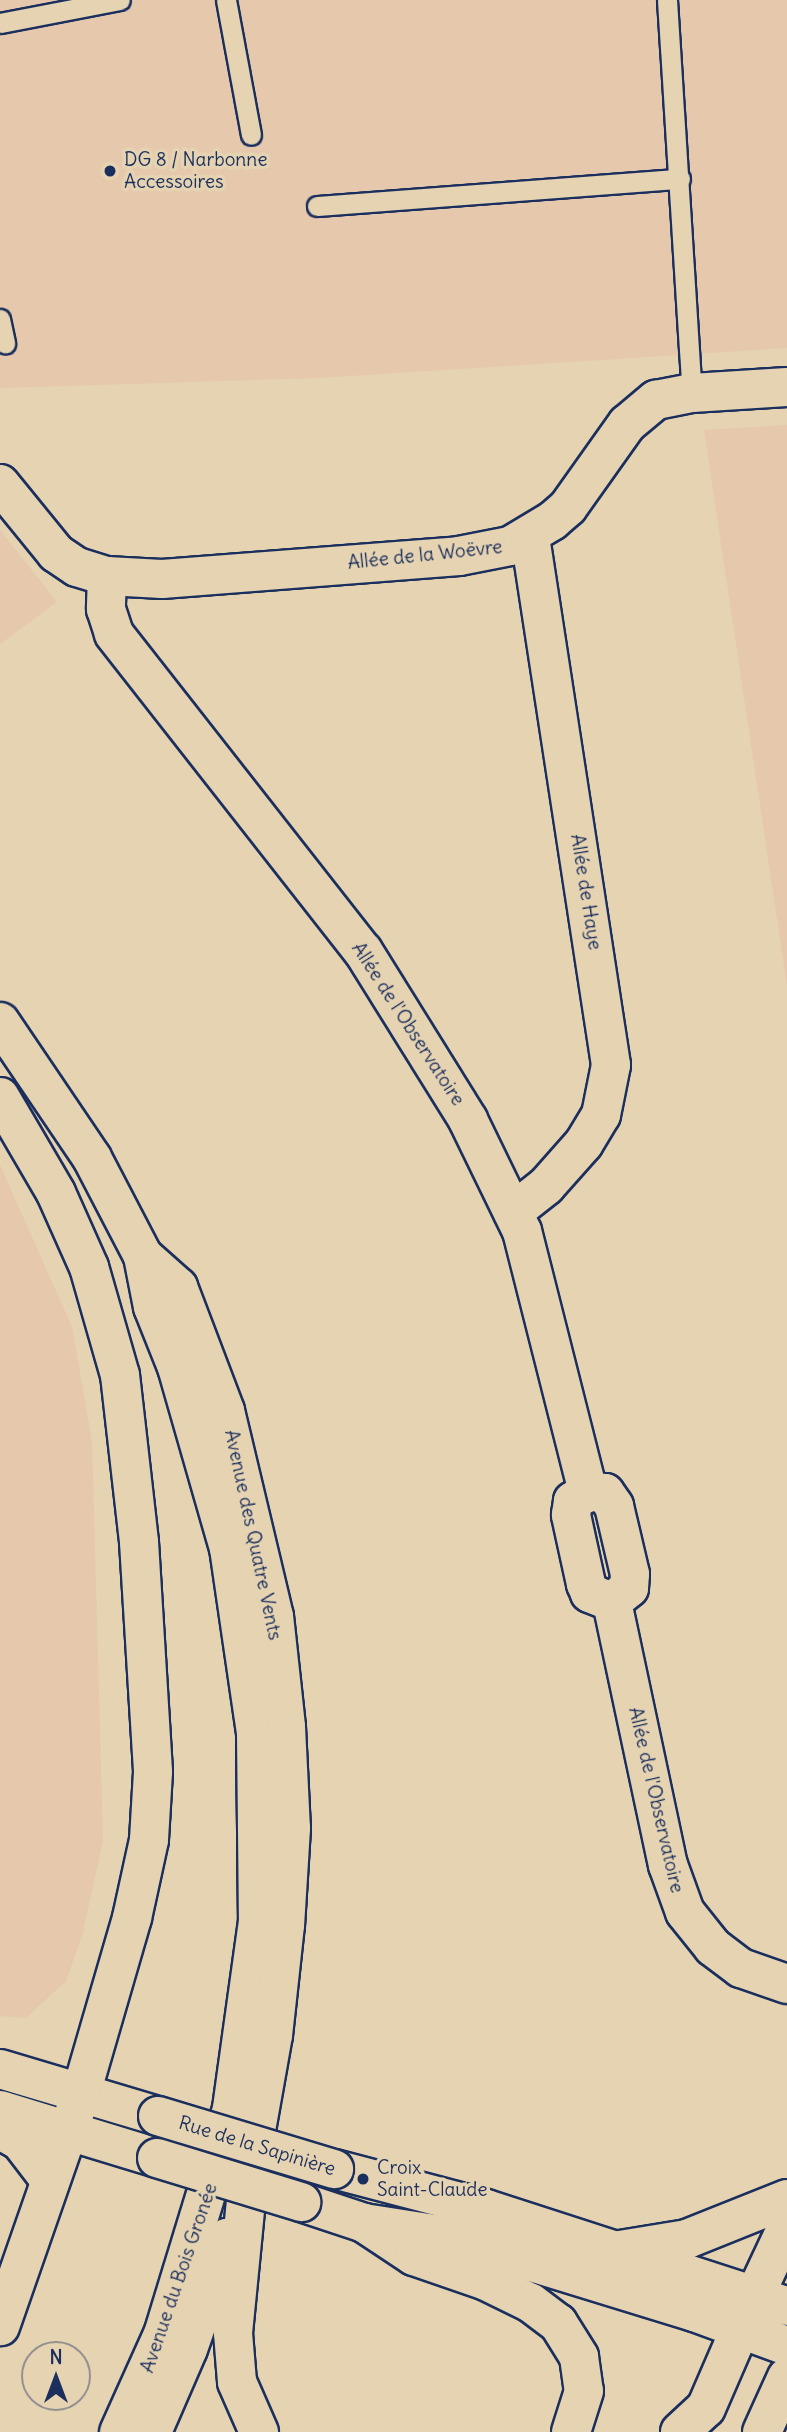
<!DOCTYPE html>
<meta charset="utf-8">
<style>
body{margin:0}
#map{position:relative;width:787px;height:2432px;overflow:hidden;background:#e5d3b1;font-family:Delius,sans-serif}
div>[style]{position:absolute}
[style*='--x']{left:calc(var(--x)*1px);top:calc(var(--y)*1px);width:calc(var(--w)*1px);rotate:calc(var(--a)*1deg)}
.built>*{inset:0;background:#e6c8ad}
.roads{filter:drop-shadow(2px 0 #1b2f5e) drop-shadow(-2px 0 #1b2f5e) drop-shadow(0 2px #1b2f5e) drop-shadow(0 -2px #1b2f5e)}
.service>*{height:19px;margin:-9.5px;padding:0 9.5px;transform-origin:9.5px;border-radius:9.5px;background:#e5d3b1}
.minor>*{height:38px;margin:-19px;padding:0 19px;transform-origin:19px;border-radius:19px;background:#e5d3b1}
.tertiary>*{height:38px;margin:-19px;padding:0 19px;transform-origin:19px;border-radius:19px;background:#e5d3b1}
.primary>*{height:38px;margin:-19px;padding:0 19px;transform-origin:19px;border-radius:19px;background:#e5d3b1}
.bridges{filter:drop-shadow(2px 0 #1b2f5e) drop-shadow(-2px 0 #1b2f5e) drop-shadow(0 2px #1b2f5e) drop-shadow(0 -2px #1b2f5e)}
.tertiary-bridge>*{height:38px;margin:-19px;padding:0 19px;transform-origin:19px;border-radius:19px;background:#e5d3b1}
.dots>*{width:19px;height:19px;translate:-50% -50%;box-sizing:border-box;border:4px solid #e5d3b1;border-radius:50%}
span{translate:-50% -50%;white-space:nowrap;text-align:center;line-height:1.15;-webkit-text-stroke:7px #e5d3b1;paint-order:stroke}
.poi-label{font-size:19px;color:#1b2f5e}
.left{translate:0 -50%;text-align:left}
.street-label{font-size:19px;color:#1b2f5e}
.north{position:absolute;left:21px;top:2341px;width:70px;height:70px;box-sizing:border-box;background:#e5d3b1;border:2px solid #949190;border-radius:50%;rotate:0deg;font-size:19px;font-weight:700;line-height:28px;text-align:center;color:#1b2f5e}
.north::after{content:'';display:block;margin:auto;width:24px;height:32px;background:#1b2f5e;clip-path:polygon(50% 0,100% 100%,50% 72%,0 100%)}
</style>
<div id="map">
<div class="built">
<div style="clip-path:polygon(0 0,787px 0,787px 348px,319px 378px,0 388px)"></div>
<div style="clip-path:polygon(787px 425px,787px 986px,704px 430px)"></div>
<div style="clip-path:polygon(0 530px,57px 602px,0 644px)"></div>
<div style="clip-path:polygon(0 1165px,72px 1327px,92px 1441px,103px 1840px,82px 1936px,66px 1981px,26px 2018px,0 2016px)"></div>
</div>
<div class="roads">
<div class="service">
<div style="--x:226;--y:0;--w:137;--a:79.5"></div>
<div style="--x:667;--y:0;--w:394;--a:86.4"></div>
<div style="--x:0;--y:23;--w:122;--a:-10.9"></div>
<div style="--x:317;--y:206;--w:364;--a:-4.3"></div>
<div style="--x:0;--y:319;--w:25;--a:78"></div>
</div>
<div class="minor">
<div style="--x:0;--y:484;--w:89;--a:50.9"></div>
<div style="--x:56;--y:553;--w:25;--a:34"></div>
<div style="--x:77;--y:567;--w:31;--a:17"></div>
<div style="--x:107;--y:576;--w:55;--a:3.1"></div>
<div style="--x:162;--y:579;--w:298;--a:-4.4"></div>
<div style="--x:459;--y:556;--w:52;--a:-11.1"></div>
<div style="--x:510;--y:546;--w:49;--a:-30.8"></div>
<div style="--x:552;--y:521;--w:21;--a:-41"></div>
<div style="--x:568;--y:507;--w:102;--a:-54.6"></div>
<div style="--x:627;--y:424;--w:38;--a:-40"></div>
<div style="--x:656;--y:400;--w:37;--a:-11"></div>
<div style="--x:692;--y:393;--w:95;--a:-3.6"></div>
<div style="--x:107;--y:576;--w:33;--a:92"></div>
<div style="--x:106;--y:609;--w:26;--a:72"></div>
<div style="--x:114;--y:634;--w:403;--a:51.9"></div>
<div style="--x:363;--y:951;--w:199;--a:58.1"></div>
<div style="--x:468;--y:1120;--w:123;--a:64.1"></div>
<div style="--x:522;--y:1231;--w:269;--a:75.8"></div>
<div style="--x:513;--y:1212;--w:42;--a:-38.2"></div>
<div style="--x:546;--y:1186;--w:57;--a:-48.5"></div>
<div style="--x:584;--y:1143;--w:33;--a:-59"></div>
<div style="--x:601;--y:1115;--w:51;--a:-78.7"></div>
<div style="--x:611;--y:1065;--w:534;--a:-98.72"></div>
<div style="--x:588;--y:1492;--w:17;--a:3"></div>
<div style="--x:605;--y:1493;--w:16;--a:55"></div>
<div style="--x:614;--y:1506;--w:70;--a:76.8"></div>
<div style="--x:630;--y:1574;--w:14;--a:94"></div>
<div style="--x:629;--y:1588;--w:22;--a:141"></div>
<div style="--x:612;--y:1602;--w:24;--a:-158"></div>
<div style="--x:590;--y:1593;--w:10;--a:-114"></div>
<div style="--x:586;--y:1584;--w:71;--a:-102.3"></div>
<div style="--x:571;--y:1515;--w:14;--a:-82"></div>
<div style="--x:573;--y:1501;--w:17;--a:-31"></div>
<div style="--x:612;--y:1602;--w:269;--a:78"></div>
<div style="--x:668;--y:1865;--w:50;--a:70.1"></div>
<div style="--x:685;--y:1912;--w:45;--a:51.3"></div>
<div style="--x:713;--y:1947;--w:35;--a:37"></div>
<div style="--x:741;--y:1968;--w:49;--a:19.2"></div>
<div style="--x:620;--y:2250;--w:68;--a:-9.3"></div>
<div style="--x:687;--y:2239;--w:108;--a:-21.8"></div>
<div style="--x:755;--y:2295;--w:75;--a:-64.8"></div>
</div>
<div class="tertiary">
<div style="--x:0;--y:2069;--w:165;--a:16.6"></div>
<div style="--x:0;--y:2110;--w:164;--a:17"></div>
<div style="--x:334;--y:2169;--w:157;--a:14.7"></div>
<div style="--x:486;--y:2209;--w:316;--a:17.9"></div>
<div style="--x:301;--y:2202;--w:66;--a:18.4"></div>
<div style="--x:364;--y:2223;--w:84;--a:8.9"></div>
<div style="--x:447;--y:2236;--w:258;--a:17.1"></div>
<div style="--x:694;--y:2312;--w:99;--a:20.1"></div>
</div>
<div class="primary">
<div style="--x:0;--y:1022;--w:164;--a:55.9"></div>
<div style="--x:92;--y:1158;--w:110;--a:62.5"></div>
<div style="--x:143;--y:1256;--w:52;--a:78.9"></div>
<div style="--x:153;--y:1307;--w:65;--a:68.2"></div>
<div style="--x:177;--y:1367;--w:188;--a:74"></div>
<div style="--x:229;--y:1548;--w:188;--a:81.7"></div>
<div style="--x:256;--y:1734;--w:187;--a:89.4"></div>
<div style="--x:258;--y:1921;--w:190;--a:97.9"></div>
<div style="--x:232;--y:2109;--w:233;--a:107"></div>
<div style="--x:164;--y:2332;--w:110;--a:114.2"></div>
<div style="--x:0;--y:1097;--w:111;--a:59.7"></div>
<div style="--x:56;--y:1193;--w:81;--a:66"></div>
<div style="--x:89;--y:1267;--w:112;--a:74"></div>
<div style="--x:120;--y:1375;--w:168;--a:83.5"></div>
<div style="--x:139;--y:1542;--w:230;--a:86.5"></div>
<div style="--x:153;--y:1772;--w:68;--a:93.4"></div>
<div style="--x:149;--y:1840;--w:80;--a:102.3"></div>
<div style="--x:132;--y:1918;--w:183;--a:106.2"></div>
<div style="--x:81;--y:2094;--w:246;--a:109.2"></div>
<div style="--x:143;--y:1256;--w:47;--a:41.5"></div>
<div style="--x:178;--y:1287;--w:133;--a:69.2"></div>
<div style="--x:225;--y:1411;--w:211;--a:76.6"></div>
<div style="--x:274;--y:1616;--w:112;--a:83.8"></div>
<div style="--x:286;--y:1727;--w:101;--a:87.2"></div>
<div style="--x:291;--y:1828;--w:97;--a:93.5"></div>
<div style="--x:285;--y:1925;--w:111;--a:96.2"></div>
<div style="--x:273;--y:2035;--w:137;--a:100.1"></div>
<div style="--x:249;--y:2170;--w:164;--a:95.6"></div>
<div style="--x:233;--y:2333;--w:49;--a:85.3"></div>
<div style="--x:237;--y:2382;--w:55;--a:66.3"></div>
<div style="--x:0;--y:2130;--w:23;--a:29"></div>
<div style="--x:20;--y:2141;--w:49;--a:52.4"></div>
<div style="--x:364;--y:2223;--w:60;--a:33.4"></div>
<div style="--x:414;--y:2256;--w:76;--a:19.1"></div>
<div style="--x:486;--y:2281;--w:50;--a:26.1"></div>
<div style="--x:531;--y:2303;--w:34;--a:37"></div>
<div style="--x:558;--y:2323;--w:40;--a:58"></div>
<div style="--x:579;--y:2357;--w:34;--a:82"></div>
<div style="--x:584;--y:2391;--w:43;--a:107.6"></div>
<div style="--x:152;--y:2432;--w:90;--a:-66.6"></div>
<div style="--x:188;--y:2349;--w:118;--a:-70.6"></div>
<div style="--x:680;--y:2432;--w:35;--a:-43"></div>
<div style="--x:706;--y:2408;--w:123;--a:-66.6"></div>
<div style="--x:762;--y:2432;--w:60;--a:-65.6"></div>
</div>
</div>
<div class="bridges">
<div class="tertiary-bridge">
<div style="--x:158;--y:2116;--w:184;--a:16.8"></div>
<div style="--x:157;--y:2158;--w:151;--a:17"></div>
</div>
</div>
<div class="dots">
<div style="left:110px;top:171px;background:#1b2f5e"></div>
<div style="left:363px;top:2179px;background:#1b2f5e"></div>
</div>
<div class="poi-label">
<span class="left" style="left:124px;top:171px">DG 8 / Narbonne<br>Accessoires</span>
<span class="left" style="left:377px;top:2179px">Croix<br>Saint-Claude</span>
</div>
<div class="street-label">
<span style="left:425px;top:555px;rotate:-6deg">Allée de la Woëvre</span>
<span style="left:586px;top:892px;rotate:81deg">Allée de Haye</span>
<span style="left:408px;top:1024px;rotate:57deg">Allée de l'Observatoire</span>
<span style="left:253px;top:1535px;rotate:78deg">Avenue des Quatre Vents</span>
<span style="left:656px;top:1800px;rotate:77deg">Allée de l'Observatoire</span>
<span style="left:257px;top:2146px;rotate:17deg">Rue de la Sapinière</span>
<span style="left:179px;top:2278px;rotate:-71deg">Avenue du Bois Gronée</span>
</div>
<div class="north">N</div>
</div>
